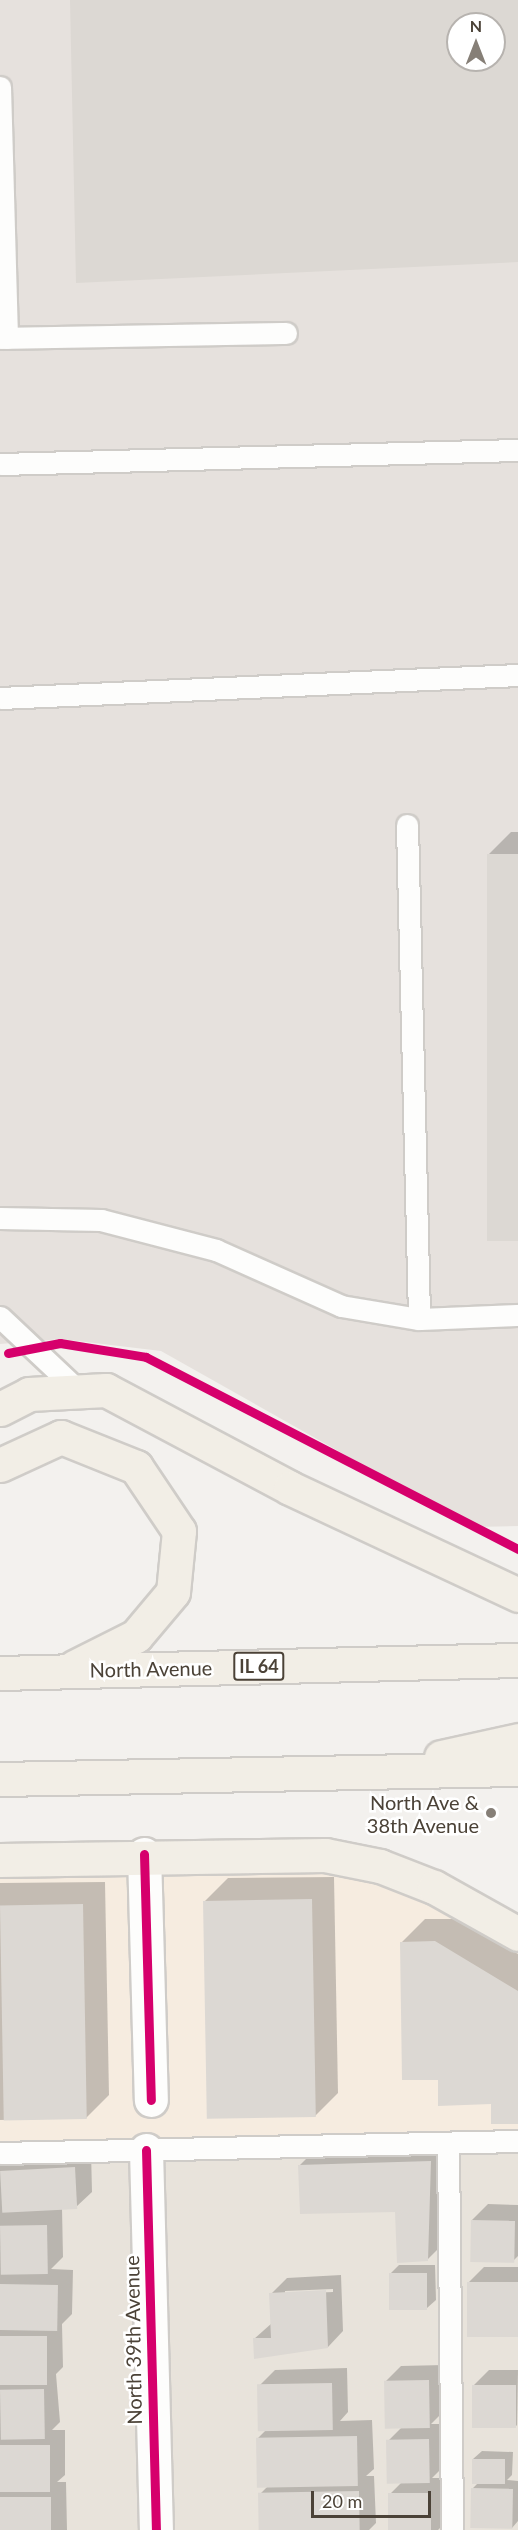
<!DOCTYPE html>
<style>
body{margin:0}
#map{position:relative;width:518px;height:2530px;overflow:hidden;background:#f3f1ee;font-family:Lato,sans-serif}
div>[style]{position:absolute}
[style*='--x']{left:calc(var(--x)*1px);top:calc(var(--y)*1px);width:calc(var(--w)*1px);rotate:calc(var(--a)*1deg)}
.residential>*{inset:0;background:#e8e3db;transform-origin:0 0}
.commercial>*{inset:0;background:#f6ece0}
.industrial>*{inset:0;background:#e6e1dd}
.shadow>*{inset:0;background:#0003}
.building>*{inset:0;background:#dcd8d3;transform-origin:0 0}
.roads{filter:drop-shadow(2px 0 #cfccc8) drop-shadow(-2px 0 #cfccc8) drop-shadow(0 2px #cfccc8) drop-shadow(0 -2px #cfccc8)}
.lane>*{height:21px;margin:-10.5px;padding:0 10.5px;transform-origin:10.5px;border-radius:10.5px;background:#fdfdfc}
.street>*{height:33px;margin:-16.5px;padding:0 16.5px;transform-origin:16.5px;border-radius:16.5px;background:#fdfdfc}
.primary>*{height:33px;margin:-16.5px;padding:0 16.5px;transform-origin:16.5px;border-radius:16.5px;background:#f2eee6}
.cycleway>*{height:9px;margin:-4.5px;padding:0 4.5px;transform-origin:4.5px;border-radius:4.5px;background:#d6006c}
.dots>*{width:16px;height:16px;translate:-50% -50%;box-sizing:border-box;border:3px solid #fff;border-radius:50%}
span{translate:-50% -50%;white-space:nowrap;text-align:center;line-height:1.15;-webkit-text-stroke:5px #fff;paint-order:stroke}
.shield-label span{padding:2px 4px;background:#fff;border:2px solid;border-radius:4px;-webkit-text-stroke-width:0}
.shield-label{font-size:18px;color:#4b4237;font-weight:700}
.street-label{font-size:20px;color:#4b4237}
.poi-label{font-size:20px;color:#4b4237}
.right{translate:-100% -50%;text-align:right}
.north{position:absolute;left:446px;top:12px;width:60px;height:60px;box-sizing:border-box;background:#fff;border:2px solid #b7b3af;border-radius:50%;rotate:0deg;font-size:16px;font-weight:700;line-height:24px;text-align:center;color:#4b4237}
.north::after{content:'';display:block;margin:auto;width:21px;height:27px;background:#867f77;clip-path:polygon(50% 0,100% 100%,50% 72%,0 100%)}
.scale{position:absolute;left:311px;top:2491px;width:120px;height:27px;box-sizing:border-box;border:3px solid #4b4237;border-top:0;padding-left:8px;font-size:18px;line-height:21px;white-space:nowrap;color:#4b4237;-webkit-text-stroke:4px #fff;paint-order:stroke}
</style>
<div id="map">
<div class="residential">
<div style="left:518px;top:2141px;width:389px;height:518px;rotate:90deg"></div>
</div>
<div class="commercial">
<div style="clip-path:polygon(325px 1855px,518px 1934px,518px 2141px,0 2153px,0 1860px)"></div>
</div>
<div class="industrial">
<div style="clip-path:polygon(evenodd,0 0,518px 0,518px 1526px,473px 1527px,161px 1351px,61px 1339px,0 1344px,0 0,458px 24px,494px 24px,494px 60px,458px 60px,458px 24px)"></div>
</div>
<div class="shadow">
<div style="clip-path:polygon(511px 832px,518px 832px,518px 1239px,488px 855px)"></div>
<div style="clip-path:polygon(334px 1877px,338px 2093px,315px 2116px,205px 1901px,228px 1878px)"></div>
<div style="clip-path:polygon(105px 1882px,109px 2095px,86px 2118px,0 2120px,0 1883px)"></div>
<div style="clip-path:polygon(425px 1919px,458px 1919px,518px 1954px,518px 2122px,493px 2103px,439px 2078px,402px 1942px)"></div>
<div style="clip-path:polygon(451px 2141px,448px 2239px,427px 2260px,397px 2210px,300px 2165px,320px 2145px)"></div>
<div style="clip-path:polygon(91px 2151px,92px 2192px,76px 2207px,62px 2208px,63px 2257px,51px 2269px,73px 2270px,72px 2314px,62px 2324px,63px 2367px,56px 2374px,60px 2422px,52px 2430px,65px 2430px,65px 2475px,57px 2482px,66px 2482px,67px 2530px,0 2530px,0 2155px)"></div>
<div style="clip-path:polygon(488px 2204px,518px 2205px,518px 2256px,513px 2261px,472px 2220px)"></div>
<div style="clip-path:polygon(399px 2265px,435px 2265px,436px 2300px,427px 2308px,390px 2274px)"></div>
<div style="clip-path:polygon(484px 2267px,518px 2267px,518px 2335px,468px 2283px)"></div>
<div style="clip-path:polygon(evenodd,341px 2275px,343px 2331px,328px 2347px,254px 2339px,272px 2323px,271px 2294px,287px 2278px,341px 2275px,333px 2289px,333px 2292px,285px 2294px,285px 2291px,333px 2289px)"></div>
<div style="clip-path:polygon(444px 2365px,445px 2410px,431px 2424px,444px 2424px,445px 2465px,432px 2478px,446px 2478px,446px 2522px,438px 2530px,389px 2530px,390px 2494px,402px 2482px,388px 2441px,402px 2427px,385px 2382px,401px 2366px)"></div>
<div style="clip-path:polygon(347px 2368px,348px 2412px,340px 2421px,372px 2420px,374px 2469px,366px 2476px,374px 2476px,376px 2523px,369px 2530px,261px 2530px,259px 2495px,268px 2486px,257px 2439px,266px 2430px,259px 2386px,275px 2370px)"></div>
<div style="clip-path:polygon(489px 2370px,518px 2370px,517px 2426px,473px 2386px)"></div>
<div style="clip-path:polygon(482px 2451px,513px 2452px,512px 2475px,507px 2480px,518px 2481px,518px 2521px,512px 2528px,472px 2489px,478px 2483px,473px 2459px)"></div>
</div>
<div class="building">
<div style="clip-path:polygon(evenodd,70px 0,518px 0,518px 262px,76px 283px,70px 0,458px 24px,494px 24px,494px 60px,458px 60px,458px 24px)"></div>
<div style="left:518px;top:854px;width:387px;height:31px;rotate:90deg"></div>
<div style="left:312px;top:1899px;width:218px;height:109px;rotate:89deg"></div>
<div style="left:83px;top:1904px;width:215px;height:83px;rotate:89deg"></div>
<div style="clip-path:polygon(435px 1941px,518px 1991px,518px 2124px,491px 2124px,491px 2104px,438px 2106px,438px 2080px,402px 2080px,400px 1942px)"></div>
<div style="clip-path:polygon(431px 2161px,428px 2261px,397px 2263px,395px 2212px,300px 2214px,298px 2165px)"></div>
<div style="left:75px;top:2167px;width:42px;height:75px;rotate:87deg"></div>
<div style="left:471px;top:2220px;width:44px;height:42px;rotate:1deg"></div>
<div style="left:47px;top:2225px;width:49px;height:47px;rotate:89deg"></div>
<div style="left:389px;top:2273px;width:38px;height:37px"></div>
<div style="left:518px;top:2282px;width:55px;height:51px;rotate:90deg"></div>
<div style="left:0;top:2284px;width:58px;height:46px;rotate:1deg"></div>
<div style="clip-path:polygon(326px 2290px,328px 2348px,254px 2359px,253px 2338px,271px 2338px,269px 2293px)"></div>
<div style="left:0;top:2336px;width:47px;height:49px"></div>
<div style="left:429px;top:2380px;width:48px;height:45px;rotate:89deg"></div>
<div style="left:332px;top:2383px;width:47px;height:75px;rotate:89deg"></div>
<div style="left:472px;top:2385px;width:44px;height:43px"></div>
<div style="left:44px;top:2389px;width:50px;height:44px;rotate:89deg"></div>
<div style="left:357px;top:2436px;width:50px;height:101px;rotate:89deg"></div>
<div style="left:429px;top:2439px;width:44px;height:43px;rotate:89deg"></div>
<div style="left:0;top:2445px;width:50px;height:47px"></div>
<div style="left:472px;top:2459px;width:33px;height:25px"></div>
<div style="left:471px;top:2488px;width:42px;height:40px;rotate:1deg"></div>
<div style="left:359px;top:2491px;width:39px;height:101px;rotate:89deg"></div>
<div style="left:388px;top:2493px;width:43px;height:37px"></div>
<div style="left:51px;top:2497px;width:33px;height:51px;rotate:90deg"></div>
</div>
<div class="roads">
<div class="lane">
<div style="--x:0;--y:87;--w:251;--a:88.4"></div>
<div style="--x:0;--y:338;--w:286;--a:-1"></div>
<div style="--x:0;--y:464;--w:518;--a:-1.55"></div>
<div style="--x:0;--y:698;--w:519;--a:-2.54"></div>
<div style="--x:407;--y:825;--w:494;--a:88.6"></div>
<div style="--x:419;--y:1319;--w:99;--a:-2.3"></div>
<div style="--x:0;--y:1218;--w:101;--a:1.1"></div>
<div style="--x:101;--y:1220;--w:119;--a:14.6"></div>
<div style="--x:216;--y:1250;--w:137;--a:24.1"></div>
<div style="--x:341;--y:1306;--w:79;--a:9.5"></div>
<div style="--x:0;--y:1317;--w:110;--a:43.2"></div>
<div style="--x:448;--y:2143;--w:387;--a:89.4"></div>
<div style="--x:0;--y:2153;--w:518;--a:-1.33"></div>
</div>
<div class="street">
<div style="--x:144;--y:1854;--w:246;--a:88.4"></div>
<div style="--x:146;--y:2150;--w:380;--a:88.5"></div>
</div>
<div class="primary">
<div style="--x:0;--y:1409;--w:33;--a:-27"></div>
<div style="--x:29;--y:1394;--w:77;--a:-3"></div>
<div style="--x:106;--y:1390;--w:208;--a:28"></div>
<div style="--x:290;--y:1488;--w:252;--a:25.1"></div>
<div style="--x:0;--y:1465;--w:67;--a:-24.7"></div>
<div style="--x:61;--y:1437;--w:81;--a:21.8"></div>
<div style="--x:136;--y:1467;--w:77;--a:56.1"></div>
<div style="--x:179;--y:1531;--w:61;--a:95.6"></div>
<div style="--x:173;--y:1592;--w:57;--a:130.1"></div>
<div style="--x:136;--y:1636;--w:69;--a:153.4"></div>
<div style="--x:0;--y:1673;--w:518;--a:-1.44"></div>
<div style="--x:441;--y:1757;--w:79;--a:-12.4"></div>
<div style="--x:0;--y:1779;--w:518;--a:-1.11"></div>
<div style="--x:0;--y:1860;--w:325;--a:-0.9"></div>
<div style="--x:325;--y:1855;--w:56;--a:11.3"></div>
<div style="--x:380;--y:1866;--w:58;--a:21.3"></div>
<div style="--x:434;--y:1887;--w:96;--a:29.2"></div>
</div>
</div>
<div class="cycleway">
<div style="--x:8;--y:1353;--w:53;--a:-10.9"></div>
<div style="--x:60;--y:1343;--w:87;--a:9.2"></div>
<div style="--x:146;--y:1357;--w:419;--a:27.3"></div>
<div style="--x:144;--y:1854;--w:246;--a:88.4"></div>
<div style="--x:146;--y:2150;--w:380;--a:88.5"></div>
</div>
<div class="dots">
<div style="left:491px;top:1813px;background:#867f77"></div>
</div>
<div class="shield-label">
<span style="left:259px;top:1666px">IL 64</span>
</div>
<div class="street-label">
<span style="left:151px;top:1669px;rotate:-1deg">North Avenue</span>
<span style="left:133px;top:2340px;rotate:-91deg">North 39th Avenue</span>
</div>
<div class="poi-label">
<span class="right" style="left:479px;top:1814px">North Ave &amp;<br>38th Avenue</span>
</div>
<div class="north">N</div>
<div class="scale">20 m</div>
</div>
